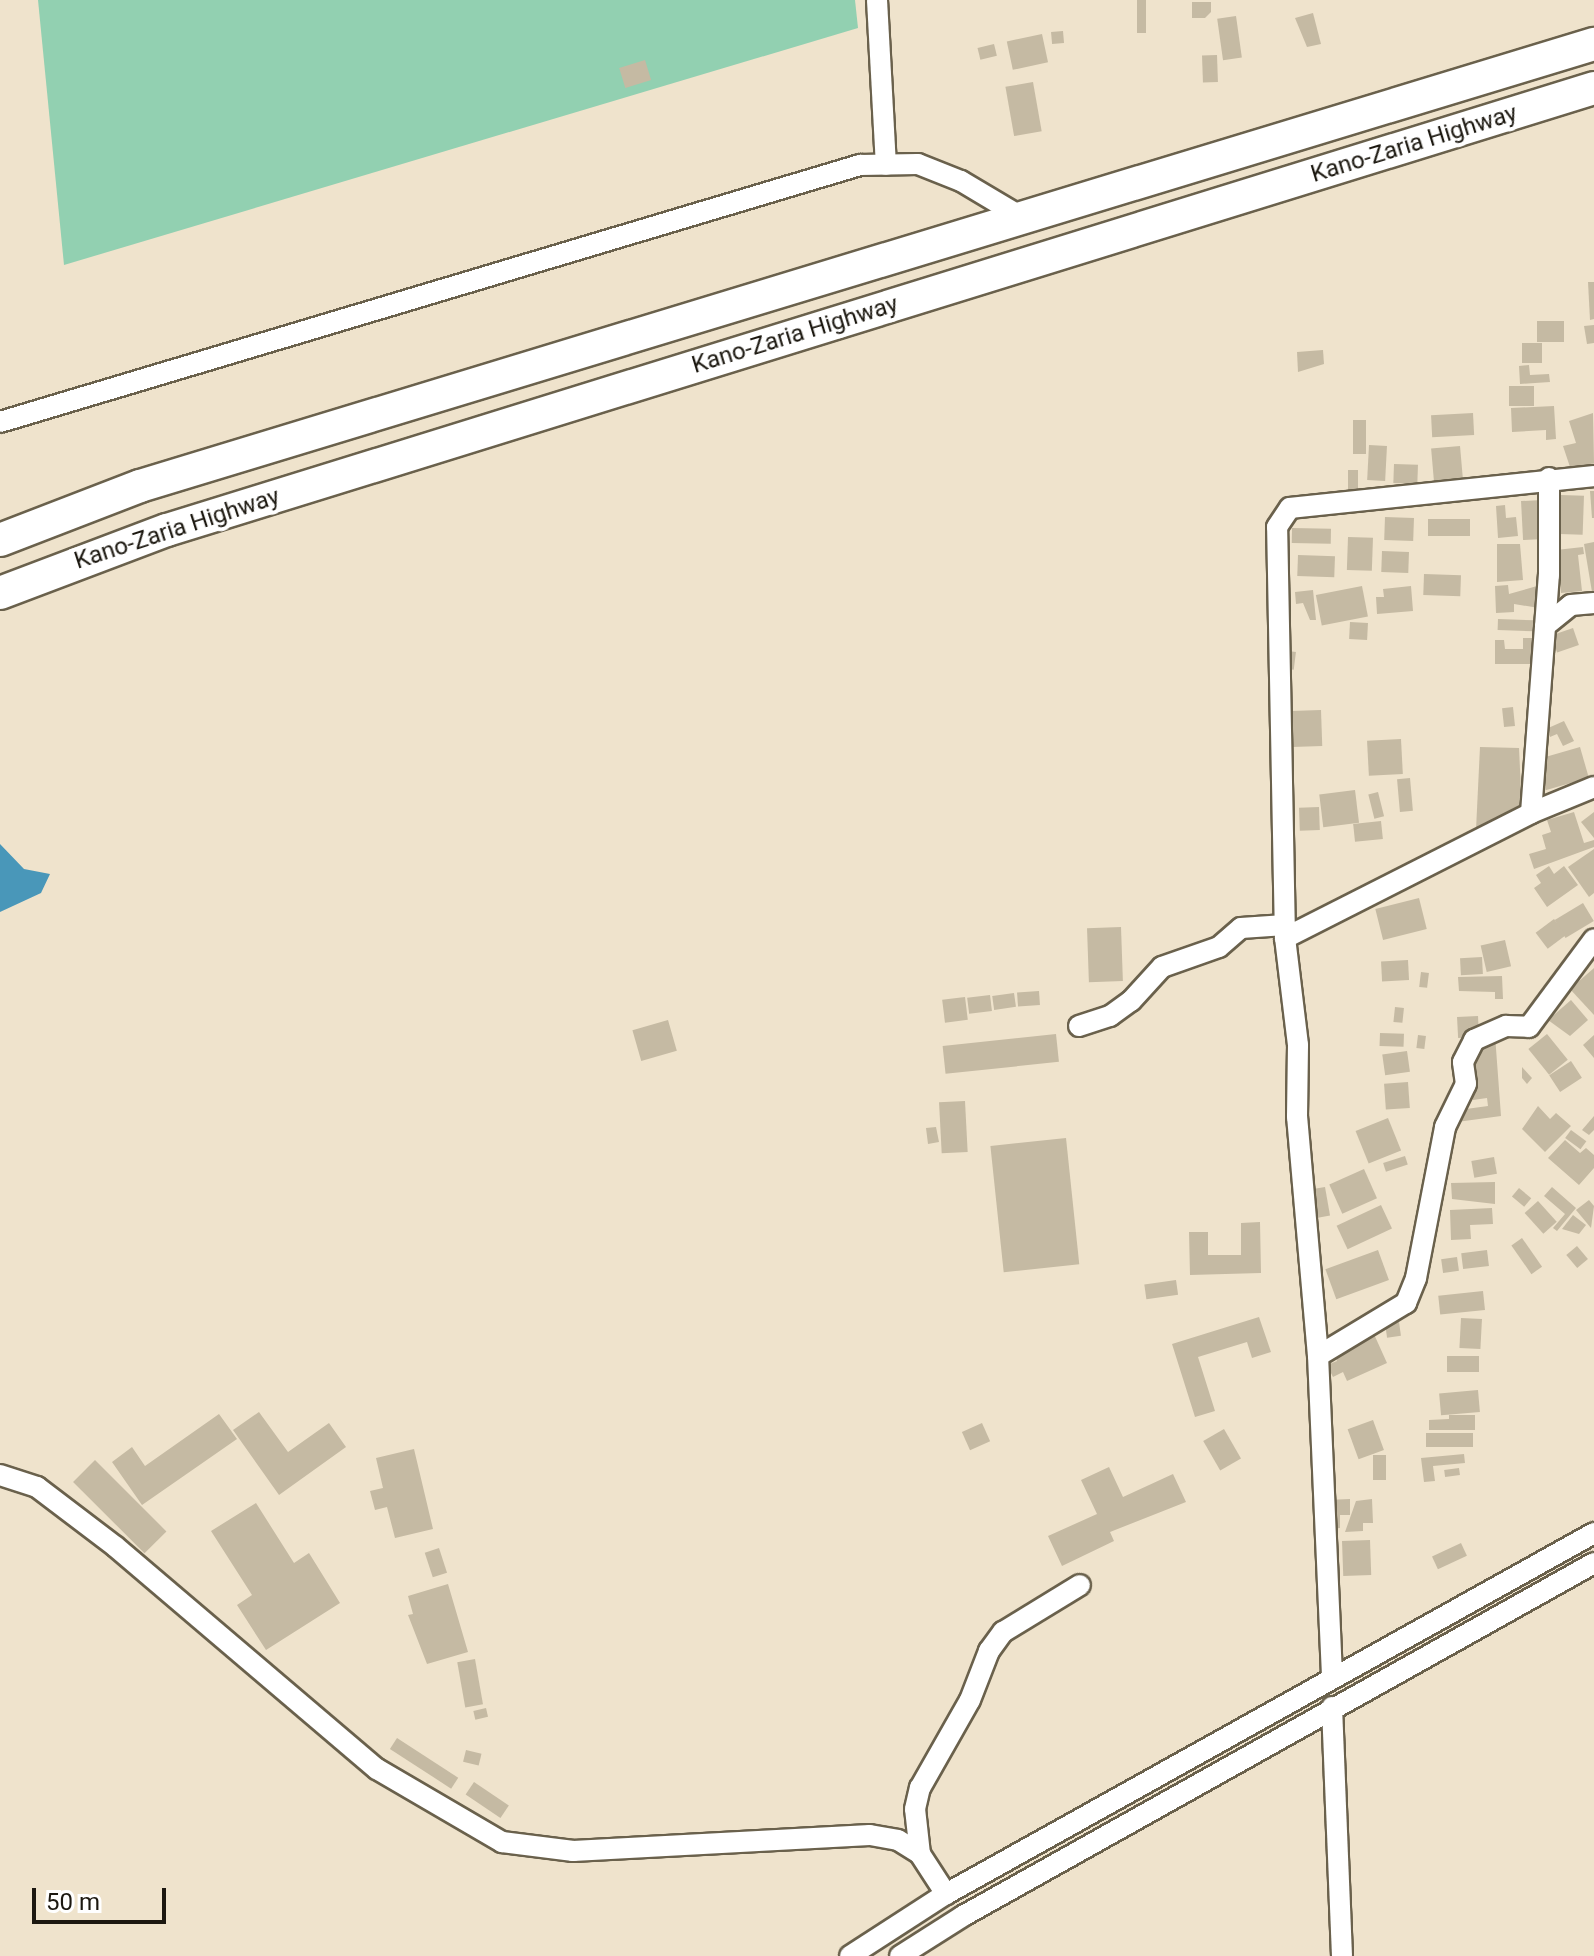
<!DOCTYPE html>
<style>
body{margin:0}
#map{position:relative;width:1594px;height:1956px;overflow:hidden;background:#efe3cc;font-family:Roboto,sans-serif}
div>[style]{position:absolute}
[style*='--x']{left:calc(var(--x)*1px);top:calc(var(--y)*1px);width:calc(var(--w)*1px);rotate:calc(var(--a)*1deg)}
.green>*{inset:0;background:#92d0b1}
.water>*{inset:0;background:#4997b9}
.building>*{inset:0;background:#c5baa3;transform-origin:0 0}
.roads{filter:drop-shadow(2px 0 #6a614c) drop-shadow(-2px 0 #6a614c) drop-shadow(0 2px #6a614c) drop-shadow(0 -2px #6a614c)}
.minor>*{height:20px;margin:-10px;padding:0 10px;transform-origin:10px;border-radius:10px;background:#fff}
.trunk>*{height:32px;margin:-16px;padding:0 16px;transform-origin:16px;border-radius:16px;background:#fff}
span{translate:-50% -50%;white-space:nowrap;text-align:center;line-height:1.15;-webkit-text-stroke:8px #fff;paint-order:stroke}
.street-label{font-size:24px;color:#1c1810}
.scale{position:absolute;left:32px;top:1888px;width:134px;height:36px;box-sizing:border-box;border:4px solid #1c1810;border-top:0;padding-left:10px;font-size:24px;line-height:28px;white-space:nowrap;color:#1c1810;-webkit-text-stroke:6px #fff;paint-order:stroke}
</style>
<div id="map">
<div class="green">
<div style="clip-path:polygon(38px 0,855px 0,858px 28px,64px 265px)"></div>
</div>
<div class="water">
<div style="clip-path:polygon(0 844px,24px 869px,50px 874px,41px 893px,0 912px)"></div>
</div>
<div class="building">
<div style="left:1137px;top:0;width:9px;height:33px"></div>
<div style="clip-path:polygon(1192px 2px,1211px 2px,1211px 12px,1205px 18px,1192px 18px)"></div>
<div style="clip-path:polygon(1313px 13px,1321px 44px,1307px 47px,1295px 18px)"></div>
<div style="left:1236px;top:16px;width:42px;height:19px;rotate:82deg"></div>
<div style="left:1063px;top:31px;width:12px;height:12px;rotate:85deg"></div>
<div style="left:1042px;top:34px;width:29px;height:36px;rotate:78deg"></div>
<div style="left:994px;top:44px;width:12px;height:17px;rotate:76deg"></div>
<div style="left:1217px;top:55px;width:27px;height:15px;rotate:88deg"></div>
<div style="left:645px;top:60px;width:21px;height:27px;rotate:73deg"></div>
<div style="left:1033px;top:82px;width:50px;height:28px;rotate:80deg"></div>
<div style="clip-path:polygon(1588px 282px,1594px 282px,1594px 319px,1590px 320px)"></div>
<div style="left:1537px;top:321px;width:27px;height:21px"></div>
<div style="clip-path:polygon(1594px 325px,1594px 343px,1587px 344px,1584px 326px)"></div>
<div style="left:1522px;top:343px;width:20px;height:20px"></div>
<div style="clip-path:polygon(1323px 350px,1324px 364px,1298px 372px,1297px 352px)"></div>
<div style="clip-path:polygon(1529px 365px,1530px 375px,1549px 374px,1550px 382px,1520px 384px,1519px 366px)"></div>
<div style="left:1509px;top:386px;width:25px;height:20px"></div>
<div style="clip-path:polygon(1554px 406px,1556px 439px,1546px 440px,1546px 430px,1512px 432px,1511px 408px)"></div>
<div style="left:1473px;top:413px;width:22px;height:42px;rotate:87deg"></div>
<div style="clip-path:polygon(1593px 413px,1594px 463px,1571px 470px,1563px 446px,1576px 443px,1569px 421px)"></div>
<div style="left:1353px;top:420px;width:13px;height:34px"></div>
<div style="left:1369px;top:445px;width:18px;height:35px;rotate:3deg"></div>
<div style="left:1460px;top:446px;width:35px;height:29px;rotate:85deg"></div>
<div style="left:1394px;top:464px;width:24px;height:19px;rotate:2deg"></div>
<div style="left:1348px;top:470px;width:10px;height:23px"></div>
<div style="clip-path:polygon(1590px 491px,1594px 491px,1594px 518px,1592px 518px)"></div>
<div style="left:1561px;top:495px;width:23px;height:39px;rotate:2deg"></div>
<div style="left:1542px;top:500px;width:39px;height:21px;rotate:87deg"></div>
<div style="clip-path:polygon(1505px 505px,1506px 518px,1516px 517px,1518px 536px,1498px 538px,1496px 506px)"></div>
<div style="left:1385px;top:517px;width:29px;height:23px;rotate:2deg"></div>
<div style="left:1428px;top:519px;width:42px;height:17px"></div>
<div style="left:1292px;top:528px;width:39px;height:15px;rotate:1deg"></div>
<div style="left:1348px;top:537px;width:25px;height:33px;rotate:2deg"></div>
<div style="clip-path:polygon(1594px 542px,1594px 592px,1592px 592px,1584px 544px)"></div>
<div style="clip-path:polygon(1497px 544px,1520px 544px,1523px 580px,1497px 582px)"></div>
<div style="clip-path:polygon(1583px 547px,1584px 554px,1578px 555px,1582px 591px,1561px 593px,1556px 550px)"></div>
<div style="left:1382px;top:551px;width:27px;height:21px;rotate:2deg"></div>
<div style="left:1298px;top:555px;width:37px;height:21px;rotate:2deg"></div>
<div style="left:1424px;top:574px;width:37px;height:21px;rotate:2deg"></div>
<div style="clip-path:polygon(1508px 585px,1509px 594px,1537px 586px,1539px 608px,1514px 604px,1514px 612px,1496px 613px,1495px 586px)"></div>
<div style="left:1362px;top:586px;width:31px;height:47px;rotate:79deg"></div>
<div style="clip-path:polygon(1411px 586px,1413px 611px,1377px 614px,1376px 597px,1384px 597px,1383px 589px)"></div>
<div style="clip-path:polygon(1313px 590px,1316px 620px,1310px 620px,1303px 603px,1296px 604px,1295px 592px)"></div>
<div style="left:1498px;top:619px;width:37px;height:11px;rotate:2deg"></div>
<div style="left:1350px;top:622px;width:18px;height:17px;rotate:3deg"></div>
<div style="left:1573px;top:628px;width:18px;height:23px;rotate:71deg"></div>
<div style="clip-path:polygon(1523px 638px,1535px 638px,1536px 664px,1495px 664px,1495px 640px,1504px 640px,1505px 649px,1523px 649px)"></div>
<div style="left:1288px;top:651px;width:8px;height:18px;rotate:7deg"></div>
<div style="left:1513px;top:707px;width:19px;height:11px;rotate:84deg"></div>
<div style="left:1321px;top:710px;width:36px;height:30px;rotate:88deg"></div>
<div style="clip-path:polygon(1564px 721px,1574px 741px,1563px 746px,1557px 734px,1550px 737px,1546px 729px)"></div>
<div style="left:1401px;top:739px;width:35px;height:34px;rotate:87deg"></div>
<div style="clip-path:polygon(1480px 747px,1519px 748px,1522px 811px,1476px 830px)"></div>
<div style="left:1580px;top:747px;width:32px;height:45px;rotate:74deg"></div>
<div style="left:1410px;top:778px;width:33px;height:13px;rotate:85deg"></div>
<div style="left:1355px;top:790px;width:33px;height:36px;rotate:83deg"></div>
<div style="left:1378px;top:792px;width:25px;height:10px;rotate:76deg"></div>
<div style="left:1319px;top:807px;width:23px;height:20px;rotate:88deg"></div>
<div style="clip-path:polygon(1574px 812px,1584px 843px,1594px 840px,1594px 847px,1534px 869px,1529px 854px,1546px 849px,1542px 835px,1551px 832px,1547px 820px)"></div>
<div style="clip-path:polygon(1594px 812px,1594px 838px,1581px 822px)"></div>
<div style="left:1381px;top:821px;width:18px;height:28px;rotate:84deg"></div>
<div style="clip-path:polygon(1594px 849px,1594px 893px,1589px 897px,1568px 867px)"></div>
<div style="clip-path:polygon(1549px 866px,1554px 874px,1564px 866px,1578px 885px,1547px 907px,1534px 888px,1541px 883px,1536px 875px)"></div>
<div style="left:1419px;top:898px;width:32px;height:45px;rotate:76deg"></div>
<div style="left:1583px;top:903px;width:21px;height:33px;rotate:59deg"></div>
<div style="left:1554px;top:919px;width:20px;height:23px;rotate:53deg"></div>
<div style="left:1121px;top:927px;width:54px;height:34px;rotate:88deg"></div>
<div style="left:1505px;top:940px;width:27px;height:25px;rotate:77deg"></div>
<div style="left:1482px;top:957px;width:17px;height:22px;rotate:87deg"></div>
<div style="left:1408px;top:960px;width:20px;height:27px;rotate:87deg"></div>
<div style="clip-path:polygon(1594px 968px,1594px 1015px,1570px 989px)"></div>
<div style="left:1421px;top:972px;width:8px;height:15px;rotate:7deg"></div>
<div style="clip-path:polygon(1502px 976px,1503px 999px,1495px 999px,1495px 992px,1459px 991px,1458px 977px)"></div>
<div style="left:1039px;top:991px;width:14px;height:22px;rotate:86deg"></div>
<div style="left:1014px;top:993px;width:14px;height:22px;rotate:82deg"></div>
<div style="left:990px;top:995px;width:16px;height:23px;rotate:83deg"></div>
<div style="left:965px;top:997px;width:23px;height:23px;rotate:83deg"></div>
<div style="clip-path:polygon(1571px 1000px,1588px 1020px,1570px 1036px,1548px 1020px)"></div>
<div style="left:1395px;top:1007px;width:9px;height:15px;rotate:6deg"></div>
<div style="left:1478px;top:1016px;width:21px;height:21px;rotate:87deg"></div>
<div style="left:668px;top:1020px;width:32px;height:37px;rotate:74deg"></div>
<div style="left:1380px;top:1033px;width:24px;height:13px;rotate:2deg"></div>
<div style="left:1056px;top:1034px;width:28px;height:114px;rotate:84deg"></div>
<div style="left:1547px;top:1034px;width:33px;height:24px;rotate:51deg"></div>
<div style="left:1418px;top:1035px;width:8px;height:13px;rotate:7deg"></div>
<div style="clip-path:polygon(1495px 1035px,1501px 1116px,1457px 1122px,1465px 1102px,1466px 1109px,1488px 1106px,1487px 1098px,1473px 1100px,1468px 1060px,1477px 1059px,1476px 1046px)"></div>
<div style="clip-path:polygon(1594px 1035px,1594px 1058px,1583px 1045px)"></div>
<div style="left:1407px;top:1051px;width:21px;height:25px;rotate:82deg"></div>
<div style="left:1571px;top:1061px;width:20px;height:26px;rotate:57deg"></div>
<div style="clip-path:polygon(1522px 1067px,1532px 1078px,1527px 1084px,1522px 1078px)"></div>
<div style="left:1408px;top:1082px;width:26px;height:24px;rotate:86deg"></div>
<div style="left:965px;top:1101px;width:51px;height:26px;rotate:87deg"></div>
<div style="clip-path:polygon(1538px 1106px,1550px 1119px,1556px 1113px,1571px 1126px,1545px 1152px,1522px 1129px)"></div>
<div style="clip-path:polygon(1594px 1116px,1594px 1130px,1589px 1135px,1582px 1130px)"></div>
<div style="left:1388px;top:1118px;width:35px;height:35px;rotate:68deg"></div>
<div style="clip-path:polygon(936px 1127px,939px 1142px,928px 1144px,926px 1128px)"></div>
<div style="left:1571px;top:1130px;width:19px;height:10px;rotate:36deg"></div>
<div style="left:1066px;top:1138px;width:127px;height:76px;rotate:84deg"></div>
<div style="clip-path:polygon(1565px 1140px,1580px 1153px,1586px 1148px,1594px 1155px,1594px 1168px,1579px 1185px,1548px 1158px)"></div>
<div style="left:1405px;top:1156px;width:9px;height:23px;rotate:72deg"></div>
<div style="left:1494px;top:1157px;width:17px;height:23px;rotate:80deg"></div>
<div style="left:1364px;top:1169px;width:32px;height:38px;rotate:66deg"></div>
<div style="clip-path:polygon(1495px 1182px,1495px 1204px,1452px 1199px,1451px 1183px)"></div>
<div style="left:1325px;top:1187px;width:29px;height:15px;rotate:80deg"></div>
<div style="clip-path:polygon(1552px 1187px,1576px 1208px,1557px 1231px,1553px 1228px,1565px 1214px,1544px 1196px)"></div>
<div style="left:1519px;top:1188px;width:16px;height:11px;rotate:40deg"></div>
<div style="clip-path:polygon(1589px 1200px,1594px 1206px,1591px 1228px,1576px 1210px)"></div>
<div style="left:1538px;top:1201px;width:28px;height:18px;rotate:48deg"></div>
<div style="left:1381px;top:1205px;width:26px;height:49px;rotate:65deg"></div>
<div style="clip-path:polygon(1492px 1208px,1493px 1224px,1470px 1225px,1471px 1239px,1451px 1240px,1450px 1210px)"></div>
<div style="clip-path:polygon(1573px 1215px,1586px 1225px,1579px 1234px,1562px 1229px)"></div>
<div style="clip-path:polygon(1260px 1222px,1261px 1273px,1190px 1275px,1189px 1232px,1208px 1232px,1208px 1255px,1241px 1255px,1241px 1223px)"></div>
<div style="left:1522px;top:1238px;width:35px;height:13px;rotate:55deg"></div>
<div style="left:1577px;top:1246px;width:17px;height:14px;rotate:50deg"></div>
<div style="left:1378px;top:1250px;width:32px;height:56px;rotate:70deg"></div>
<div style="left:1487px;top:1250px;width:16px;height:26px;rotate:83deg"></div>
<div style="left:1457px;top:1257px;width:14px;height:16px;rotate:82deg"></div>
<div style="left:1176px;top:1280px;width:15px;height:32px;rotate:82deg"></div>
<div style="left:1483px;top:1291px;width:19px;height:45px;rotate:84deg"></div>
<div style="clip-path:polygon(1259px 1317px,1271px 1352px,1252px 1358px,1247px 1342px,1198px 1357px,1215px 1411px,1195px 1417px,1172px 1344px)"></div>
<div style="left:1461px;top:1318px;width:21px;height:30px;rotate:3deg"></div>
<div style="left:1399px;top:1322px;width:14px;height:14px;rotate:82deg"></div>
<div style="clip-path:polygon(1373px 1332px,1387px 1363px,1347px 1381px,1343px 1372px,1333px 1377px,1327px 1365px,1337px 1361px,1333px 1351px)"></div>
<div style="left:1479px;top:1356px;width:16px;height:32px;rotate:90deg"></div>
<div style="left:1478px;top:1390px;width:22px;height:39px;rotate:85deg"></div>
<div style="clip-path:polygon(259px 1412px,288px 1452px,329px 1423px,346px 1447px,279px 1495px,233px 1430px)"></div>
<div style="clip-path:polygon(219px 1414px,237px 1439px,142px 1505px,112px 1462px,132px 1447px,145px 1466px)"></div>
<div style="clip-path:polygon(1449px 1415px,1475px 1415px,1475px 1430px,1429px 1430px,1429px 1420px,1449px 1419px)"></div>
<div style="left:1373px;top:1420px;width:32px;height:27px;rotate:70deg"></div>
<div style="left:982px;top:1423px;width:20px;height:22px;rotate:66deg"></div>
<div style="left:1224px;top:1429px;width:34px;height:24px;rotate:60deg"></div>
<div style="left:1473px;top:1433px;width:14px;height:47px;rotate:90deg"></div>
<div style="clip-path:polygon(414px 1449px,433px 1529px,395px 1538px,387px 1507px,375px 1510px,370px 1491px,383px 1488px,376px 1458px)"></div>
<div style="clip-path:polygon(1464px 1454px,1465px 1463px,1433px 1466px,1435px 1481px,1424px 1482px,1421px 1458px)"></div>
<div style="left:1373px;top:1455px;width:13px;height:25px"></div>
<div style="left:95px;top:1460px;width:101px;height:31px;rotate:45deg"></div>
<div style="clip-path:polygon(1109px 1467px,1123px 1497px,1173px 1474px,1186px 1502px,1110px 1532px,1114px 1541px,1062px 1566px,1048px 1536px,1097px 1514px,1081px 1480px)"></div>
<div style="left:1459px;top:1468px;width:7px;height:15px;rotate:82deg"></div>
<div style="clip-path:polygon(1350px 1499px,1350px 1515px,1340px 1515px,1340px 1528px,1329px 1529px,1327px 1500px)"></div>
<div style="clip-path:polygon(1372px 1499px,1373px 1523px,1363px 1523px,1363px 1531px,1345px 1532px,1356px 1501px)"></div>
<div style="clip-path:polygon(256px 1503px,294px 1563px,309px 1553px,340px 1603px,266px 1650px,237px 1605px,252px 1595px,211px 1531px)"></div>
<div style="left:1370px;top:1540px;width:35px;height:28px;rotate:88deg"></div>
<div style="left:1461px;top:1543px;width:14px;height:32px;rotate:65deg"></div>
<div style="left:439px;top:1548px;width:26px;height:15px;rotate:72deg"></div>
<div style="clip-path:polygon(448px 1584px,468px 1652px,427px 1664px,408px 1615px,413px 1614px,408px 1596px)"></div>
<div style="left:475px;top:1659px;width:46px;height:18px;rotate:80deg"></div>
<div style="left:486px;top:1708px;width:9px;height:13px;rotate:77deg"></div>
<div style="left:397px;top:1738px;width:73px;height:13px;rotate:33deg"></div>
<div style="left:466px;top:1750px;width:16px;height:12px;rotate:14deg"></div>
<div style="left:474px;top:1782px;width:42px;height:15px;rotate:34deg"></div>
</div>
<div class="roads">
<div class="minor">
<div style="--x:877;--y:0;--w:165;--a:86.9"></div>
<div style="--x:0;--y:422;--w:898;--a:-16.64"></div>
<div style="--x:860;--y:165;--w:58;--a:-1"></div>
<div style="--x:918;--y:164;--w:46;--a:21.6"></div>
<div style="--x:961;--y:181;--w:72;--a:30.8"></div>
<div style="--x:1545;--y:626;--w:33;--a:-39"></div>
<div style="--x:1571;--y:605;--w:23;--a:-5"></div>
<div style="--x:1531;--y:813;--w:239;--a:-85.7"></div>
<div style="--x:1549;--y:575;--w:97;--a:-90"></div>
<div style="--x:1285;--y:938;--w:276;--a:-26.9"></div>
<div style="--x:1531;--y:813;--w:68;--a:-22.4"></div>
<div style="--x:1079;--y:1026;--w:33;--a:-18"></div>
<div style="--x:1110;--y:1016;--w:26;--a:-36"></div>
<div style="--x:1131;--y:1001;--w:46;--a:-47.6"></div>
<div style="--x:1162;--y:967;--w:60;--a:-19.3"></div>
<div style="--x:1219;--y:947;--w:29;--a:-41"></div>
<div style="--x:1241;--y:928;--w:44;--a:-3.9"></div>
<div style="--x:1318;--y:1356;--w:103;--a:-31.1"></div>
<div style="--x:1406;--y:1303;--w:27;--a:-68"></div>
<div style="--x:1416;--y:1278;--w:154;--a:-79.1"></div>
<div style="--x:1445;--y:1127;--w:48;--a:-64"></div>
<div style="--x:1466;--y:1084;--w:22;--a:-98"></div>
<div style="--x:1463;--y:1062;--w:25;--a:-63"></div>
<div style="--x:1474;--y:1040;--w:35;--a:-24"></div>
<div style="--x:1506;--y:1026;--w:23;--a:2"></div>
<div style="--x:1529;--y:1027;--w:109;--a:-53.5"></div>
<div style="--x:0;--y:1475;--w:39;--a:18"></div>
<div style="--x:37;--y:1487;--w:99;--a:37.2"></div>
<div style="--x:116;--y:1547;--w:343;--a:40.4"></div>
<div style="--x:377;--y:1769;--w:145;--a:30.3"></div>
<div style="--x:502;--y:1842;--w:72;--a:7.2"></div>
<div style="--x:573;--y:1851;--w:297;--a:-3.1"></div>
<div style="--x:870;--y:1835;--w:28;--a:10"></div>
<div style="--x:898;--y:1840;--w:26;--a:32"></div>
<div style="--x:920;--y:1854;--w:48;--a:57"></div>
<div style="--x:1332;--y:1676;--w:320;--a:-92.5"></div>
<div style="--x:1318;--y:1356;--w:240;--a:-95"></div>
<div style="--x:1297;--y:1117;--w:72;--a:-89.2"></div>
<div style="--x:1298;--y:1045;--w:108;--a:-96.9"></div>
<div style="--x:1285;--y:938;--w:411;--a:-91.1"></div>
<div style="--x:1277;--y:527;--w:23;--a:-56"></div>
<div style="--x:1290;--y:508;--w:306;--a:-6"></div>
<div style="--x:1332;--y:1707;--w:249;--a:87.7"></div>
<div style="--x:920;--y:1854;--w:45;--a:-96.3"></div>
<div style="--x:915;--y:1809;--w:22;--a:-77"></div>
<div style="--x:920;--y:1788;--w:101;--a:-60.4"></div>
<div style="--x:970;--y:1700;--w:53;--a:-68.8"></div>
<div style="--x:989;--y:1651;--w:24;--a:-54"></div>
<div style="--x:1003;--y:1632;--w:90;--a:-31.4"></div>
<div style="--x:850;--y:1956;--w:114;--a:-32.9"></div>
<div style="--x:946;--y:1894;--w:742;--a:-29.12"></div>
<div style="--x:900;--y:1956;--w:75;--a:-32.4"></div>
<div style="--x:963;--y:1916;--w:723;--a:-29.22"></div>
</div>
<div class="trunk">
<div style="--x:0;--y:540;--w:150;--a:-21.1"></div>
<div style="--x:140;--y:486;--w:1520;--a:-16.91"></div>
<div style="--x:0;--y:593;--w:178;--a:-20.7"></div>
<div style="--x:167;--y:530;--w:1494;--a:-17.21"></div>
</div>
</div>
<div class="street-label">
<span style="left:1414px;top:144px;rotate:-17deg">Kano-Zaria Highway</span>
<span style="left:795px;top:335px;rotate:-17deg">Kano-Zaria Highway</span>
<span style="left:177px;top:529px;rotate:-18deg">Kano-Zaria Highway</span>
</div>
<div class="scale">50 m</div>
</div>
